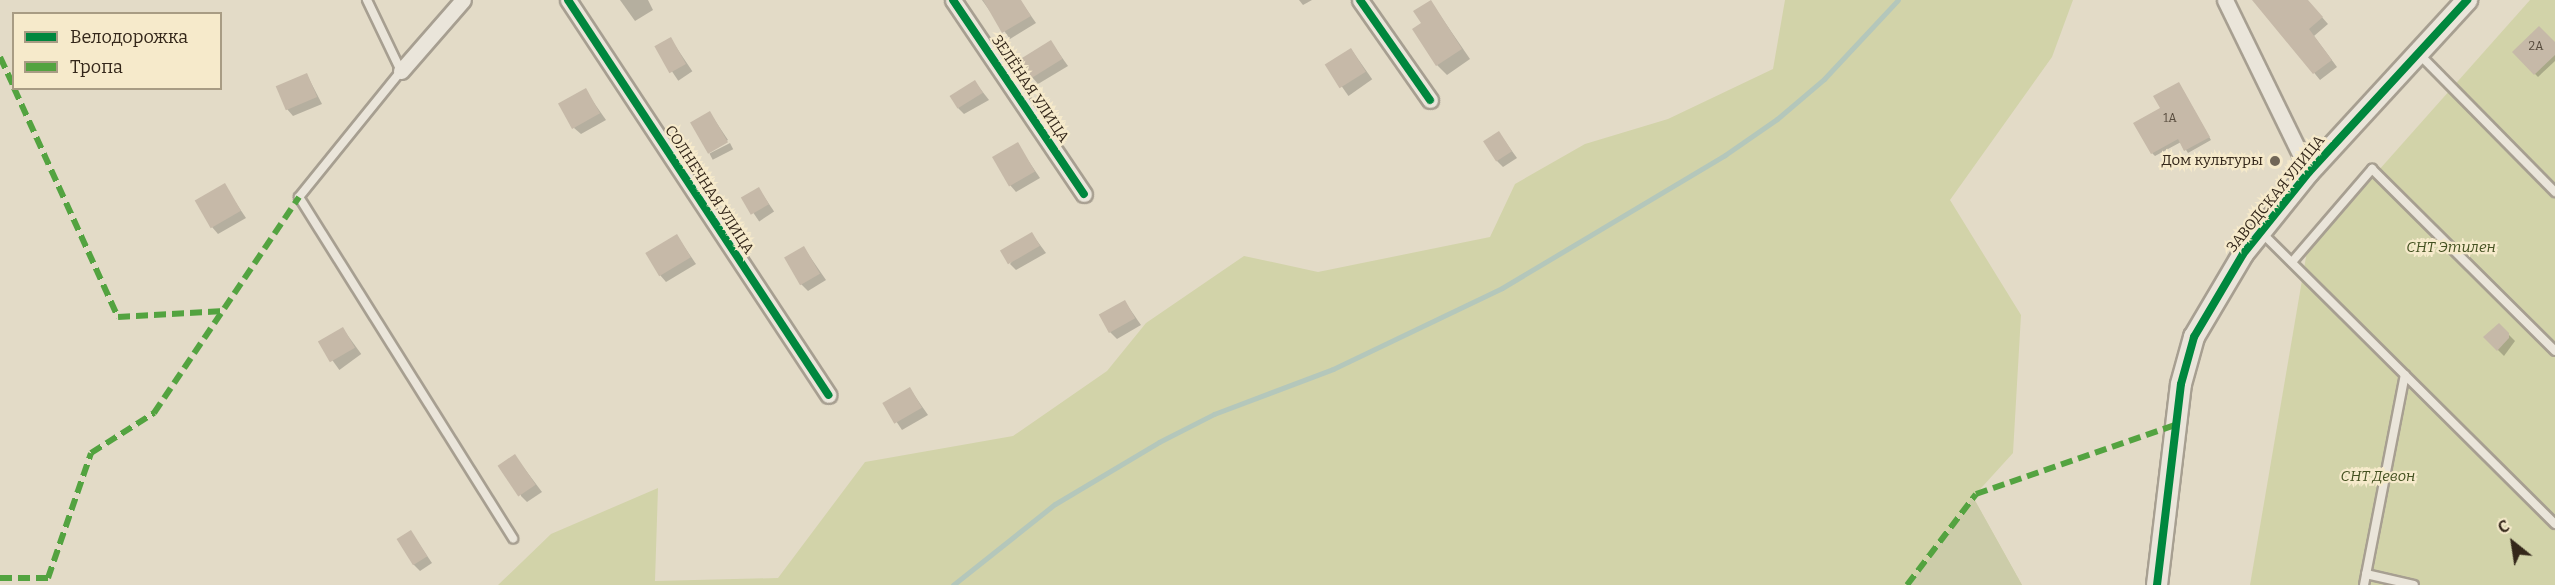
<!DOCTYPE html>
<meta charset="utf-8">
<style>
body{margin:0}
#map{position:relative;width:2555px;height:585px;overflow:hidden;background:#e3dbc7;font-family:Bitter,serif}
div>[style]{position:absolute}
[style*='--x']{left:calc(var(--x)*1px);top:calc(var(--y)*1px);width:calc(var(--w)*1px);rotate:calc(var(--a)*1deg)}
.green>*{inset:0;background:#d2d3a9}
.cemetery>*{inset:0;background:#cccca9}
.shadow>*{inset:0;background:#0003;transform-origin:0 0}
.stream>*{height:5px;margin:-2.5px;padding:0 2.5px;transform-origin:2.5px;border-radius:2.5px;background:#b4c7bb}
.building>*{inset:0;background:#c6b9a8;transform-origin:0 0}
.roads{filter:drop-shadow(2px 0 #a79f91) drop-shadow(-2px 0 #a79f91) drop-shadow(0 2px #a79f91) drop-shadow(0 -2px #a79f91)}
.service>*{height:8px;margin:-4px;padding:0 4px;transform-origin:4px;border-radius:4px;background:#eae5da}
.minor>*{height:15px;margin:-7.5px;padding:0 7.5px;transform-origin:7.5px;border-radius:7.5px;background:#eae5da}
.tertiary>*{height:20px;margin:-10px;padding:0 10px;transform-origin:10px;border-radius:10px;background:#eae5da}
.quiet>*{height:6px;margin-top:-3px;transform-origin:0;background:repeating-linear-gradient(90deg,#53a340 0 12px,transparent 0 18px)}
.cycleway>*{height:8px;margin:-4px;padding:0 4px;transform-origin:4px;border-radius:4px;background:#00873e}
.dots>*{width:16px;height:16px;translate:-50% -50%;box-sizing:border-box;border:3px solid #f6eacb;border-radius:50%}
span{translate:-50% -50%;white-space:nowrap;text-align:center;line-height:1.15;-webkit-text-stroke:4.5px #f6eacb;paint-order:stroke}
.number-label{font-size:12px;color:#584c3e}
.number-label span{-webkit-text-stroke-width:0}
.street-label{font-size:15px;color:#34271a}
.poi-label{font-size:15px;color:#34271a}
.right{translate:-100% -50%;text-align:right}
.park-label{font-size:15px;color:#445121;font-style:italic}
.legend{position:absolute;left:12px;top:12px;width:210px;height:78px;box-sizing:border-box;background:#f6eacb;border:2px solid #a89c84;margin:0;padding:8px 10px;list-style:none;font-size:18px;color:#34271a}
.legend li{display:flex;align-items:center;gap:12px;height:30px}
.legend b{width:30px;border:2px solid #a89c84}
.north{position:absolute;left:2483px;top:513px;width:60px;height:60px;-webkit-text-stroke:4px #f6eacb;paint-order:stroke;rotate:330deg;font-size:16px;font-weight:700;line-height:24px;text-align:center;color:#34271a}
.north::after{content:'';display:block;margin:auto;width:21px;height:27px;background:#34271a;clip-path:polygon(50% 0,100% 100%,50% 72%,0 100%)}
</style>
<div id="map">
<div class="green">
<div style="clip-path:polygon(1785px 0,2073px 0,2052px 57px,1950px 200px,2021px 315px,2013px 453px,1973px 497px,2022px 585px,498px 585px,551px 534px,658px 488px,655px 581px,778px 578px,865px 462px,1013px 436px,1107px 371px,1146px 323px,1244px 256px,1318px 272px,1490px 237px,1515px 184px,1585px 144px,1668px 119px,1773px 69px)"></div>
<div style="clip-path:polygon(2530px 0,2555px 0,2555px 585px,2250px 585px,2307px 251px)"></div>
</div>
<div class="cemetery">
<div style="clip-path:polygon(1973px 497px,2022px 585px,1910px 585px)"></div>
</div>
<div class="shadow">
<div style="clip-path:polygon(620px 0,648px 0,653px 10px,635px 21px)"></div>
<div style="clip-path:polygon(982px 0,1020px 0,1036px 23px,1010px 39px)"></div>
<div style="clip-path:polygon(1299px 0,1312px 0,1303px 5px)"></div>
<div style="clip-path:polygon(2255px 0,2307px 0,2328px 24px,2314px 36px,2337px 67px,2320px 80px)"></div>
<div style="clip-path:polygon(1431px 2px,1470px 59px,1447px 75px,1437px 65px)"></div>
<div style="left:670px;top:38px;width:40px;height:17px;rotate:56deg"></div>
<div style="clip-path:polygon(1051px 42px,1068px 66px,1038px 84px,1032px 77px)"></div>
<div style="clip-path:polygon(2555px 44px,2555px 61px,2538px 77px,2514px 52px)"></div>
<div style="left:1351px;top:49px;width:37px;height:29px;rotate:55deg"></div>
<div style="clip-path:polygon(307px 75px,322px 104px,293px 116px,287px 109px)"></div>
<div style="clip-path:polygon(975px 82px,989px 100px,964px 114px,958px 108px)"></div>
<div style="clip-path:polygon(2181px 87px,2211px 140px,2188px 153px,2181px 142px,2155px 156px,2152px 153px,2162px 109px)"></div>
<div style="clip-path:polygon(585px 90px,606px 120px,581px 134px,574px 128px)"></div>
<div style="clip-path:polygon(710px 113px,728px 140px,708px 152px)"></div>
<div style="clip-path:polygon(1499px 133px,1517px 158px,1503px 167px,1497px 161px)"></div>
<div style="left:730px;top:143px;width:7px;height:23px;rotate:63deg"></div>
<div style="clip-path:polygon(1017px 144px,1040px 178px,1016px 192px,1010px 185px)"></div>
<div style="clip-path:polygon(224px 185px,246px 218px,218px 234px,212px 227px)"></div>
<div style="left:759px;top:189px;width:27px;height:18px;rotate:56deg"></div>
<div style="clip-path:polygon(1032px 234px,1046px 253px,1016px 270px,1010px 264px)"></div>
<div style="clip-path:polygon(677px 236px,696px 264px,666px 282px,660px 275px)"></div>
<div style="clip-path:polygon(804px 248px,826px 280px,808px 291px,801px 284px)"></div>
<div style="clip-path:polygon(1125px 302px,1141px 325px,1117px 339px,1110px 332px)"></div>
<div style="clip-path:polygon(2499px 325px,2515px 341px,2504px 356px,2485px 337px)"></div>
<div style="left:343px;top:329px;width:31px;height:27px;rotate:54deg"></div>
<div style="clip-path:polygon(910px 389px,928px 415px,902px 430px,884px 403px)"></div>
<div style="clip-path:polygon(515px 456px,542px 492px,527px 502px,521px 496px)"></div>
<div style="clip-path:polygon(411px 532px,432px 563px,420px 571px,413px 564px)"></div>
</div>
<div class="stream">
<div style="--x:953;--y:585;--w:130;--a:-38.5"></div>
<div style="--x:1055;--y:504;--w:121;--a:-30.8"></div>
<div style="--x:1159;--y:442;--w:62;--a:-27"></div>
<div style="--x:1214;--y:414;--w:127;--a:-20.7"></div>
<div style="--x:1333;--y:369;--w:187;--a:-25.6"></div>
<div style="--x:1502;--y:288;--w:260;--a:-30.8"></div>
<div style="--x:1725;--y:155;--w:63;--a:-34.7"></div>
<div style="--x:1777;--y:119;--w:62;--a:-40.4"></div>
<div style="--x:1824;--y:79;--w:108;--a:-46.9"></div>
</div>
<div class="building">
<div style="clip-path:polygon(983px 0,1021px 0,1031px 16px,1002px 33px)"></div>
<div style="clip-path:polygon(1431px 0,1462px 49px,1436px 66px,1412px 29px,1421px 23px,1413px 11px)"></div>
<div style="clip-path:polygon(2252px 0,2308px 0,2323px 17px,2309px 29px,2332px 60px,2313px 74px)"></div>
<div style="clip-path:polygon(2539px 26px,2555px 42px,2555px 55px,2534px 75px,2512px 52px)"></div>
<div style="left:671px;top:37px;width:31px;height:19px;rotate:61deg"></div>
<div style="left:1051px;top:40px;width:22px;height:37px;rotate:58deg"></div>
<div style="left:1351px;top:48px;width:28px;height:31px;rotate:58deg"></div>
<div style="left:307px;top:73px;width:26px;height:34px;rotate:67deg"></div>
<div style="left:975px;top:80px;width:15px;height:30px;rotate:58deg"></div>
<div style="clip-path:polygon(2179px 82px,2210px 137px,2184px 151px,2178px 139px,2151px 154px,2133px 123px,2160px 108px,2153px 96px)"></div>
<div style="left:586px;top:88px;width:29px;height:32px;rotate:61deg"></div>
<div style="left:710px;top:111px;width:36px;height:23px;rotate:60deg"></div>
<div style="left:1499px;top:131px;width:24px;height:19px;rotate:57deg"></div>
<div style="left:1018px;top:142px;width:34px;height:30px;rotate:60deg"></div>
<div style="left:225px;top:183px;width:32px;height:35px;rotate:60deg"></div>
<div style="left:759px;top:187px;width:20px;height:21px;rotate:60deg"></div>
<div style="left:1032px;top:232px;width:16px;height:37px;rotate:60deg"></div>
<div style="left:677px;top:234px;width:27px;height:37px;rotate:59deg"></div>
<div style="left:804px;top:246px;width:32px;height:23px;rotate:60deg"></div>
<div style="left:1125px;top:300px;width:21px;height:30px;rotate:61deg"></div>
<div style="clip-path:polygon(2499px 323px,2509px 333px,2509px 338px,2497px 351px,2483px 337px)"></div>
<div style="left:343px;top:327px;width:24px;height:29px;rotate:60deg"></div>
<div style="left:910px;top:387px;width:24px;height:32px;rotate:60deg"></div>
<div style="left:515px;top:454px;width:37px;height:21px;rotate:56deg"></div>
<div style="left:411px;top:530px;width:31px;height:17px;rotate:58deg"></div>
</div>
<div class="roads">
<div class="service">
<div style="--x:367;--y:0;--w:79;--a:64.4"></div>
<div style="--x:401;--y:71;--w:162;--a:129"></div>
<div style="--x:299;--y:197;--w:403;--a:57.9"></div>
<div style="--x:2419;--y:54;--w:194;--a:45.4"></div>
<div style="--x:2262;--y:233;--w:413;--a:44.8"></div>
<div style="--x:2292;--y:262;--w:123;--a:-49.3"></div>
<div style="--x:2372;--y:169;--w:258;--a:44.8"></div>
<div style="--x:2366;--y:574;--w:49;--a:12.9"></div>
<div style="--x:2364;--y:585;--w:214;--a:-79"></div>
</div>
<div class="minor">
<div style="--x:568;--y:0;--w:473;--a:56.6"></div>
<div style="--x:953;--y:0;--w:234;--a:56"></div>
<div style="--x:1360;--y:0;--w:122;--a:55"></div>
<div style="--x:2225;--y:0;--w:191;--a:64"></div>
<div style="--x:401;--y:71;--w:94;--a:-48.9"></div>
</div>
<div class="tertiary">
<div style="--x:2157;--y:585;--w:202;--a:-83.2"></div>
<div style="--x:2181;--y:384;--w:49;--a:-74.5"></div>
<div style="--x:2194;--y:337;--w:96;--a:-59.4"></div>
<div style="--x:2243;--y:254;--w:105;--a:-51.2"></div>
<div style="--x:2309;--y:172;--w:234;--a:-47.4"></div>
</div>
</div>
<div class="quiet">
<div style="--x:0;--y:57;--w:33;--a:65"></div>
<div style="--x:14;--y:88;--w:252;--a:65.6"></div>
<div style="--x:118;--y:317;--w:106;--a:-3.2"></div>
<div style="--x:0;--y:578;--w:48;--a:0"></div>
<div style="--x:48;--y:578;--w:132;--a:-71"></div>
<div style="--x:91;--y:453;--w:75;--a:-32.4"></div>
<div style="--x:154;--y:413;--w:260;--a:-56.1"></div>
<div style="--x:1907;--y:585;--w:114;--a:-52.8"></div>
<div style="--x:1976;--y:494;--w:211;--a:-19.1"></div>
</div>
<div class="cycleway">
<div style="--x:568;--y:0;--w:473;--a:56.6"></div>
<div style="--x:953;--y:0;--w:234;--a:56"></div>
<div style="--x:1360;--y:0;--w:122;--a:55"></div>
<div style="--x:2157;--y:585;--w:202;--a:-83.2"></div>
<div style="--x:2181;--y:384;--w:49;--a:-74.5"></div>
<div style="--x:2194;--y:337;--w:96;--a:-59.4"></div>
<div style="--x:2243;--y:254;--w:105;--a:-51.2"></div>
<div style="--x:2309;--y:172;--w:234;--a:-47.4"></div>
</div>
<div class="dots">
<div style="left:2275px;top:161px;background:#716657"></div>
</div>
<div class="number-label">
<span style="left:2536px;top:47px">2А</span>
<span style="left:2170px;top:119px">1А</span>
</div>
<div class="street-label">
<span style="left:1030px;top:89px;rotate:56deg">ЗЕЛЁНАЯ УЛИЦА</span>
<span style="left:709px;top:190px;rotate:57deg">СОЛНЕЧНАЯ УЛИЦА</span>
<span style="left:2276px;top:194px;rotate:-51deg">ЗАВОДСКАЯ УЛИЦА</span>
</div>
<div class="poi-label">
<span class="right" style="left:2263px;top:161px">Дом культуры</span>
</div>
<div class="park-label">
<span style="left:2451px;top:248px">СНТ Этилен</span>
<span style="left:2378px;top:477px">СНТ Девон</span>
</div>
<ul class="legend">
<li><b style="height:8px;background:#00873e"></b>Велодорожка</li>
<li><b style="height:8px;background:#53a340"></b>Тропа</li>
</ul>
<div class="north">С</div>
</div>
